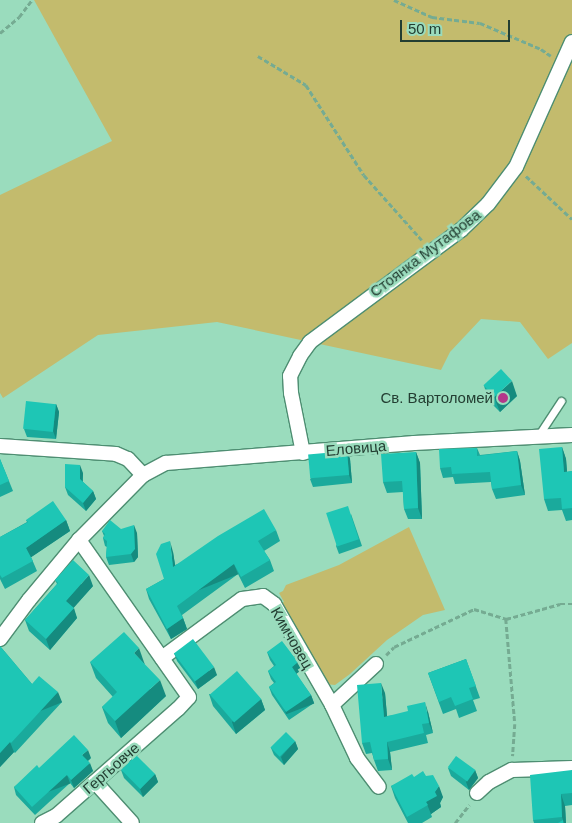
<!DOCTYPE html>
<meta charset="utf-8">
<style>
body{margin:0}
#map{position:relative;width:572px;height:823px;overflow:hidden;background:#9adcbd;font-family:Helvetica,sans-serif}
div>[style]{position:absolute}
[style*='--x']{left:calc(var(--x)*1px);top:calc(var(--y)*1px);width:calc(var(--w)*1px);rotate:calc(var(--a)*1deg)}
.green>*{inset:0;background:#c3bb6d}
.path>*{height:2.5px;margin-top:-1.25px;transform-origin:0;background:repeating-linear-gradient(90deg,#75ab92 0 5px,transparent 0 7.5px)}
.roads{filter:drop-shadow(1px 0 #4e8e72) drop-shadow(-1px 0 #4e8e72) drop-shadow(0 1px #4e8e72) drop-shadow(0 -1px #4e8e72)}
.service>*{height:7px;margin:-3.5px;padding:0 3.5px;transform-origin:3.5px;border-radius:3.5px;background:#fff}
.minor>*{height:14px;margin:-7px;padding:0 7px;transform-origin:7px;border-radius:7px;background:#fff}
.wall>*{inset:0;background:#1aaa9c}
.shaded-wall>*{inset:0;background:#158b7f;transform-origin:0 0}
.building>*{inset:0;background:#1ec6b5;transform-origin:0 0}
.dots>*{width:14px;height:14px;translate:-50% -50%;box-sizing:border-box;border:2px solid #9adcbd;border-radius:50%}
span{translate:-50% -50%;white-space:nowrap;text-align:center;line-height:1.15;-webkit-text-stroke:5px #9adcbd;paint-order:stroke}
.street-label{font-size:15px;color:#233e32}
.poi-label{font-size:15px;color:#233e32}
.right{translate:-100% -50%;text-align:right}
.scale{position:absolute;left:400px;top:20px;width:110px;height:22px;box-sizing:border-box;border:2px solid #233e32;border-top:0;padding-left:6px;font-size:15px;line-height:18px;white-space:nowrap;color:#233e32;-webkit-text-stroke:4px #9adcbd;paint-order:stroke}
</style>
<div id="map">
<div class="green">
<div style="clip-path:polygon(34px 0,572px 0,572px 343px,548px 359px,520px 322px,481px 319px,450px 352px,441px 370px,217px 322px,98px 335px,3px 398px,0 393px,0 195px,112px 141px)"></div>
<div style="clip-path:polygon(409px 527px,445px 610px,423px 615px,387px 640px,350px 674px,335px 685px,325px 684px,281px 603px,284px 602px,279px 593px,283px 591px,286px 585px,339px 565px)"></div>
</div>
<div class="path">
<div style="--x:394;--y:0;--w:42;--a:24.1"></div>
<div style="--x:432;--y:17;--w:48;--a:7.1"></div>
<div style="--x:480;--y:23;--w:66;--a:23.1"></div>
<div style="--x:541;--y:49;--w:12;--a:35"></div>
<div style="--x:0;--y:33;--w:25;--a:-40"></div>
<div style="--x:19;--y:17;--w:21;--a:-53"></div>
<div style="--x:258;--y:56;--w:56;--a:31.1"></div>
<div style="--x:306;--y:85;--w:107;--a:57.2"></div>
<div style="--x:364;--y:175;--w:87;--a:48.3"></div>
<div style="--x:526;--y:176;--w:63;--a:43.1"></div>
<div style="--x:506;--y:619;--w:105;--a:85.1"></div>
<div style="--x:515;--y:724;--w:32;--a:94"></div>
<div style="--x:386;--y:655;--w:11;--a:-45"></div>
<div style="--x:394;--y:647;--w:89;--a:-25.4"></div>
<div style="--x:474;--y:609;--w:34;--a:17"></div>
<div style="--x:506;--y:619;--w:56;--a:-15.5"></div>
<div style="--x:560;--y:604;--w:12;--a:0"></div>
<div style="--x:455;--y:823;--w:23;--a:-52"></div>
</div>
<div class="roads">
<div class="service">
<div style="--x:538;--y:436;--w:42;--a:-56.7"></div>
</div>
<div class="minor">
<div style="--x:0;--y:446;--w:116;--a:3.9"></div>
<div style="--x:116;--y:454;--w:13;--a:23"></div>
<div style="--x:128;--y:459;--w:22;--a:47"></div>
<div style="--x:303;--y:453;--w:61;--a:-101.3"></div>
<div style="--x:291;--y:393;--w:17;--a:-93"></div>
<div style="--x:290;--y:376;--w:22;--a:-63"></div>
<div style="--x:300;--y:356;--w:17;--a:-54"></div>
<div style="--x:310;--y:342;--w:188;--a:-36.6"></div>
<div style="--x:461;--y:230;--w:37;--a:-44"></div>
<div style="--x:488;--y:204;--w:46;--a:-52.9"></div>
<div style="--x:516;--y:167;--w:137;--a:-65.9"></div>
<div style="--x:0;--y:639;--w:49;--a:-53.4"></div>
<div style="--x:29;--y:600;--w:78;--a:-50.2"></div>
<div style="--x:79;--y:540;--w:91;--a:-45.4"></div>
<div style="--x:143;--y:475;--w:26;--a:-28"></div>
<div style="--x:166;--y:463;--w:249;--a:-4.6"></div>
<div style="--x:414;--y:443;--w:158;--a:-2.9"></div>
<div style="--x:162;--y:658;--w:99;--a:-36.4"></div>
<div style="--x:242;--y:599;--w:21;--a:-8"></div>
<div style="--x:263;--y:596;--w:14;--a:36"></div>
<div style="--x:274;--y:604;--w:116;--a:60.1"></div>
<div style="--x:332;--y:705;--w:59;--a:64.7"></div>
<div style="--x:357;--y:758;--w:36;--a:53"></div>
<div style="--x:332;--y:705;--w:60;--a:-43"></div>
<div style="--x:95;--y:782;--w:55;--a:47.9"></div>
<div style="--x:477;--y:793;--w:16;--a:-43"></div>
<div style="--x:489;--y:782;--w:26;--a:-28"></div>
<div style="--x:512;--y:770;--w:60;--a:-1.9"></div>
<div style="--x:42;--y:823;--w:16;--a:-27"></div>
<div style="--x:56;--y:816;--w:162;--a:-41.3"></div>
<div style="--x:178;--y:709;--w:16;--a:-47"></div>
<div style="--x:189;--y:697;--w:192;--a:-125"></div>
</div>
</div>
<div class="wall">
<div style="clip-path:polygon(484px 386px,517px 396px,500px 412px,489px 401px)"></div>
<div style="clip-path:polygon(56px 404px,59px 412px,56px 439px,27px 437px,24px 429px)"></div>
<div style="clip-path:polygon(562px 447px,566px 459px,567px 472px,572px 471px,572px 520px,566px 521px,562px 510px,548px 511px,544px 499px)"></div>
<div style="clip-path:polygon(477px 448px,480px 455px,517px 451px,520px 461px,525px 495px,496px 499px,492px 489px,491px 482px,455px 484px,453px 477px,443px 478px,440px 468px)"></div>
<div style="clip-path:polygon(347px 451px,350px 459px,352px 483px,313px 487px,310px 479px)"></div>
<div style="clip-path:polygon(416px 452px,420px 463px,422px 519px,408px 519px,404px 509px,403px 492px,387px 493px,383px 482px)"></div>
<div style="clip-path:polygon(0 459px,13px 491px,0 497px)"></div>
<div style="clip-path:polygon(83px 473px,83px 482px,93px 491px,96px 499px,86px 511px,68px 495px,65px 487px)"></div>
<div style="clip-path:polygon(351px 514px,362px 546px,339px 554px,336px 546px)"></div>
<div style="clip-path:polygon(26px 520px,66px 520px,70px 531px,31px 557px,37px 571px,5px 589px,0 579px,0 537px,27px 522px)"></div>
<div style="clip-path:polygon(121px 529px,137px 533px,138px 557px,134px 562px,109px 565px,106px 557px,107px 547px,105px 546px,103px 538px,104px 536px,102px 531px)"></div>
<div style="clip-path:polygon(276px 530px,280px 541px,264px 551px,270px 560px,274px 571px,245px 588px,238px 574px,182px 615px,187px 629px,171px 639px,149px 599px,146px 589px,164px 579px,173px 552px,175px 565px)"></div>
<div style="clip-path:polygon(55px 580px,93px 586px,73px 608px,77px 618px,50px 650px,29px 631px,25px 620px,57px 584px)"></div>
<div style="clip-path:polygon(0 646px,32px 684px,62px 702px,15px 753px,14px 752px,0 767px)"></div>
<div style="clip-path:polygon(267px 652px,298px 662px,301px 670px,296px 674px,311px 695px,314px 703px,289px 720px,272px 695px,269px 687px,274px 683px,271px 679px,268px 671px,274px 666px,270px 660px)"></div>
<div style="clip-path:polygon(174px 653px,217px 675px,198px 689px,177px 661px)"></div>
<div style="clip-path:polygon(466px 659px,480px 698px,473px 700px,477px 711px,459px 718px,456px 709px,443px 714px,428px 673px)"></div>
<div style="clip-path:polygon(90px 662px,166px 696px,121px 738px,108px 723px,102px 707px,113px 697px,96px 678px)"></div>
<div style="clip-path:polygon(385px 693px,387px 716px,428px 712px,433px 733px,426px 735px,428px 743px,390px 752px,392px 770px,378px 771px,374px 760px,372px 753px,366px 754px,362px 743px)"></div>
<div style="clip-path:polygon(209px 694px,261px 699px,265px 710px,236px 734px,213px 706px)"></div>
<div style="clip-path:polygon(295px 741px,298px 749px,284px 765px,274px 755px,271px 748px)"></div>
<div style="clip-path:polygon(91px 758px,88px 761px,93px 771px,74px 788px,70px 783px,35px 815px,16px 795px,14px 787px,39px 768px)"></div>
<div style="clip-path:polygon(448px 768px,475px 770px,478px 778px,469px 790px,451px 776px)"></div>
<div style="clip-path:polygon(121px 770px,155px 774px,158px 782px,143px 797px,124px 778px)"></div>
<div style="clip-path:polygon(572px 770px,572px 805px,565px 806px,566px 823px,534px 823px,533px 820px)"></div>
<div style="clip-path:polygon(414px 777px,443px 797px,440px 803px,441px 807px,431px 814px,432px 817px,422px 823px,408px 823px,395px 798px,391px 786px)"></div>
</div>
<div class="shaded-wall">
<div style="clip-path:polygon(512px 381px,517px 396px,500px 412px,494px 397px)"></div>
<div style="clip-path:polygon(56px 404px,59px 412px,56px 439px,53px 431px)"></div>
<div style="clip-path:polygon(562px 447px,566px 459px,568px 484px,564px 472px)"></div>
<div style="clip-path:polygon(347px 451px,350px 459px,352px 483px,349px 475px)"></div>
<div style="clip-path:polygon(517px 451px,520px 461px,525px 495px,521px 485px)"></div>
<div style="clip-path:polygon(416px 452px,420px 463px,422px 519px,418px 508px)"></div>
<div style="clip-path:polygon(80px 465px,83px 473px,82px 487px,80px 479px)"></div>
<div style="clip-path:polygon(93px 491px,96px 499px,86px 511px,83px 503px)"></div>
<div style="clip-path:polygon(66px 520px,70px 531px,30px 558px,26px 548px)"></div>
<div style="clip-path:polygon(134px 525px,137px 533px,138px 557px,134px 562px,131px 554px)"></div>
<div style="clip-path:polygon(170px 541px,173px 552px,177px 577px,173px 567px)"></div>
<div style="left:234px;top:564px;width:11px;height:71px;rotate:68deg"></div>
<div style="clip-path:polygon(89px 575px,93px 586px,70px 612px,66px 601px)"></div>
<div style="clip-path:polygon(74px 608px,77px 618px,50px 650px,46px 639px)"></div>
<div style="clip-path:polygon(183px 618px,187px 629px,171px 639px,167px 629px)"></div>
<div style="clip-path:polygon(139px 648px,145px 665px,134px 653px)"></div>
<div style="clip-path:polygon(298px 662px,301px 670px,295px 675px,292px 667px)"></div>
<div style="clip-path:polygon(214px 667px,217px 675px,198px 689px,195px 681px)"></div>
<div style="clip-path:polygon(160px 680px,166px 696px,121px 738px,115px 721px)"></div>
<div style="clip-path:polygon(381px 683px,385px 693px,388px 727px,384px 717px)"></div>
<div style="left:58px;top:692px;width:11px;height:69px;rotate:68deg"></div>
<div style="left:311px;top:695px;width:9px;height:30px;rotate:69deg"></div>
<div style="clip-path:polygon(261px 699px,265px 710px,236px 734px,232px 722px)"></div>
<div style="clip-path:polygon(425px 702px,428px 712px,433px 733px,429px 723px)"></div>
<div style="clip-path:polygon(295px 741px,298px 749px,284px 765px,281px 757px)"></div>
<div style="clip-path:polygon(10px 742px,14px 752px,0 767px,0 753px)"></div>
<div style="clip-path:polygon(387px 742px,390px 752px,392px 770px,388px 759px)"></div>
<div style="clip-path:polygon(88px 750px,91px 758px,85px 763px,82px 755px)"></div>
<div style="clip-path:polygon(90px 763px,93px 771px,74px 788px,71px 780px)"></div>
<div style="clip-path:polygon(475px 770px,478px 778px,469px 790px,466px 782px)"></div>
<div style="clip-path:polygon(155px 774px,158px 782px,143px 797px,140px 789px)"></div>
<div style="left:67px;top:775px;width:9px;height:47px;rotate:69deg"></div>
<div style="clip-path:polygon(439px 786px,443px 797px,440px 803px,441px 807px,431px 814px,426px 802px)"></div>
<div style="clip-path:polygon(561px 794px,565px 806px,566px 823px,564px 823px,562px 817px)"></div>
</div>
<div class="building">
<div style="left:501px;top:369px;width:16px;height:24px;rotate:47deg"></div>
<div style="left:26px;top:401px;width:30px;height:28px;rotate:6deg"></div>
<div style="clip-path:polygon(562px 447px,564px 472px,572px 471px,572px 508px,562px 509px,561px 498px,544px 499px,539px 449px)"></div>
<div style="clip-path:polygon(477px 448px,477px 456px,517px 451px,521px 485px,492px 489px,490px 472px,452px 474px,451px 467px,440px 468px,439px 449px)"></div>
<div style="left:347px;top:451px;width:24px;height:39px;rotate:85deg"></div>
<div style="clip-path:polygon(416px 452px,418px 508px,404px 509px,402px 481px,383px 482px,381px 454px)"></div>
<div style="clip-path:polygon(0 459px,9px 481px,0 485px)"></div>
<div style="clip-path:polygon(65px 464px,80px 465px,80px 479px,93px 491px,83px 503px,65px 487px)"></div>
<div style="clip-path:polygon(53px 501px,66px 520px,26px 548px,33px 561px,2px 578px,0 575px,0 537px,28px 522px,26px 520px)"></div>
<div style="left:348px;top:506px;width:35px;height:23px;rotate:72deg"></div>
<div style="clip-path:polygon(264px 509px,276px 530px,258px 541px,270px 560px,241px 577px,234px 564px,177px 606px,183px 618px,167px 629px,146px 589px,164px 579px,156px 554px,161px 544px,170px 541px,173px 567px,218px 536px)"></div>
<div style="clip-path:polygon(110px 520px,121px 529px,134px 525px,135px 549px,131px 554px,106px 557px,107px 541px,103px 538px,105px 534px,102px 531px)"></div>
<div style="clip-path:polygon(73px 560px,89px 575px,66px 601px,74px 608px,46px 639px,25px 620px,58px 583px,55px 580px)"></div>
<div style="clip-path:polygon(124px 632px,139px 648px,134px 653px,160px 680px,115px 721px,102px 707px,117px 692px,90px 662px)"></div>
<div style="left:193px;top:639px;width:35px;height:24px;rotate:53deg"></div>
<div style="clip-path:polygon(282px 641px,298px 662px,292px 667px,311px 695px,286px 712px,269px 687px,276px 682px,268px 671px,276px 665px,267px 652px)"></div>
<div style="clip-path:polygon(0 646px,32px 684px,39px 676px,58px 692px,11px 743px,10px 742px,0 753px)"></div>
<div style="clip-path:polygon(466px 659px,476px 686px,469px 688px,473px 699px,455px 706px,451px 697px,439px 702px,428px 673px)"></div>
<div style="left:237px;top:671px;width:37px;height:36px;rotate:49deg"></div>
<div style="clip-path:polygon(381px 683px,384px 717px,408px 711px,407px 706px,425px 702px,429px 723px,422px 724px,424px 733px,387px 742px,388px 759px,374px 760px,370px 742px,362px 743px,357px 685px)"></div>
<div style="left:286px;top:732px;width:13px;height:22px;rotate:45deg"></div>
<div style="clip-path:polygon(74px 735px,88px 750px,82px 755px,90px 763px,71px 780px,67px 775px,32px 807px,14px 787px,37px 765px,39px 768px)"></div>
<div style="left:136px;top:755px;width:27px;height:21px;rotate:45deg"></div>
<div style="left:456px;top:756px;width:24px;height:14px;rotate:36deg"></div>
<div style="clip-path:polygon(572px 770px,572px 793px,561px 794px,562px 817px,533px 820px,530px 775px)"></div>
<div style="clip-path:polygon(423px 771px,426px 776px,433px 775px,439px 786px,435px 792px,437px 796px,426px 802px,428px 805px,407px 817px,391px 786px,412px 774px,414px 777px)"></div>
<div style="clip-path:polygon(563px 820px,563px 823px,558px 823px)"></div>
</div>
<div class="dots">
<div style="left:503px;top:398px;background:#b3388a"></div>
</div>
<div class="street-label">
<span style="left:425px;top:253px;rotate:-37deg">Стоянка Мутафова</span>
<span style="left:356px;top:448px;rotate:-5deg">Еловица</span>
<span style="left:292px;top:638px;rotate:60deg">Кимчовец</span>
<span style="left:111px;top:768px;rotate:-41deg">Гергьовче</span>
</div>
<div class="poi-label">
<span class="right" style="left:493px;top:398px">Св. Вартоломей</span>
</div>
<div class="scale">50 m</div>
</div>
